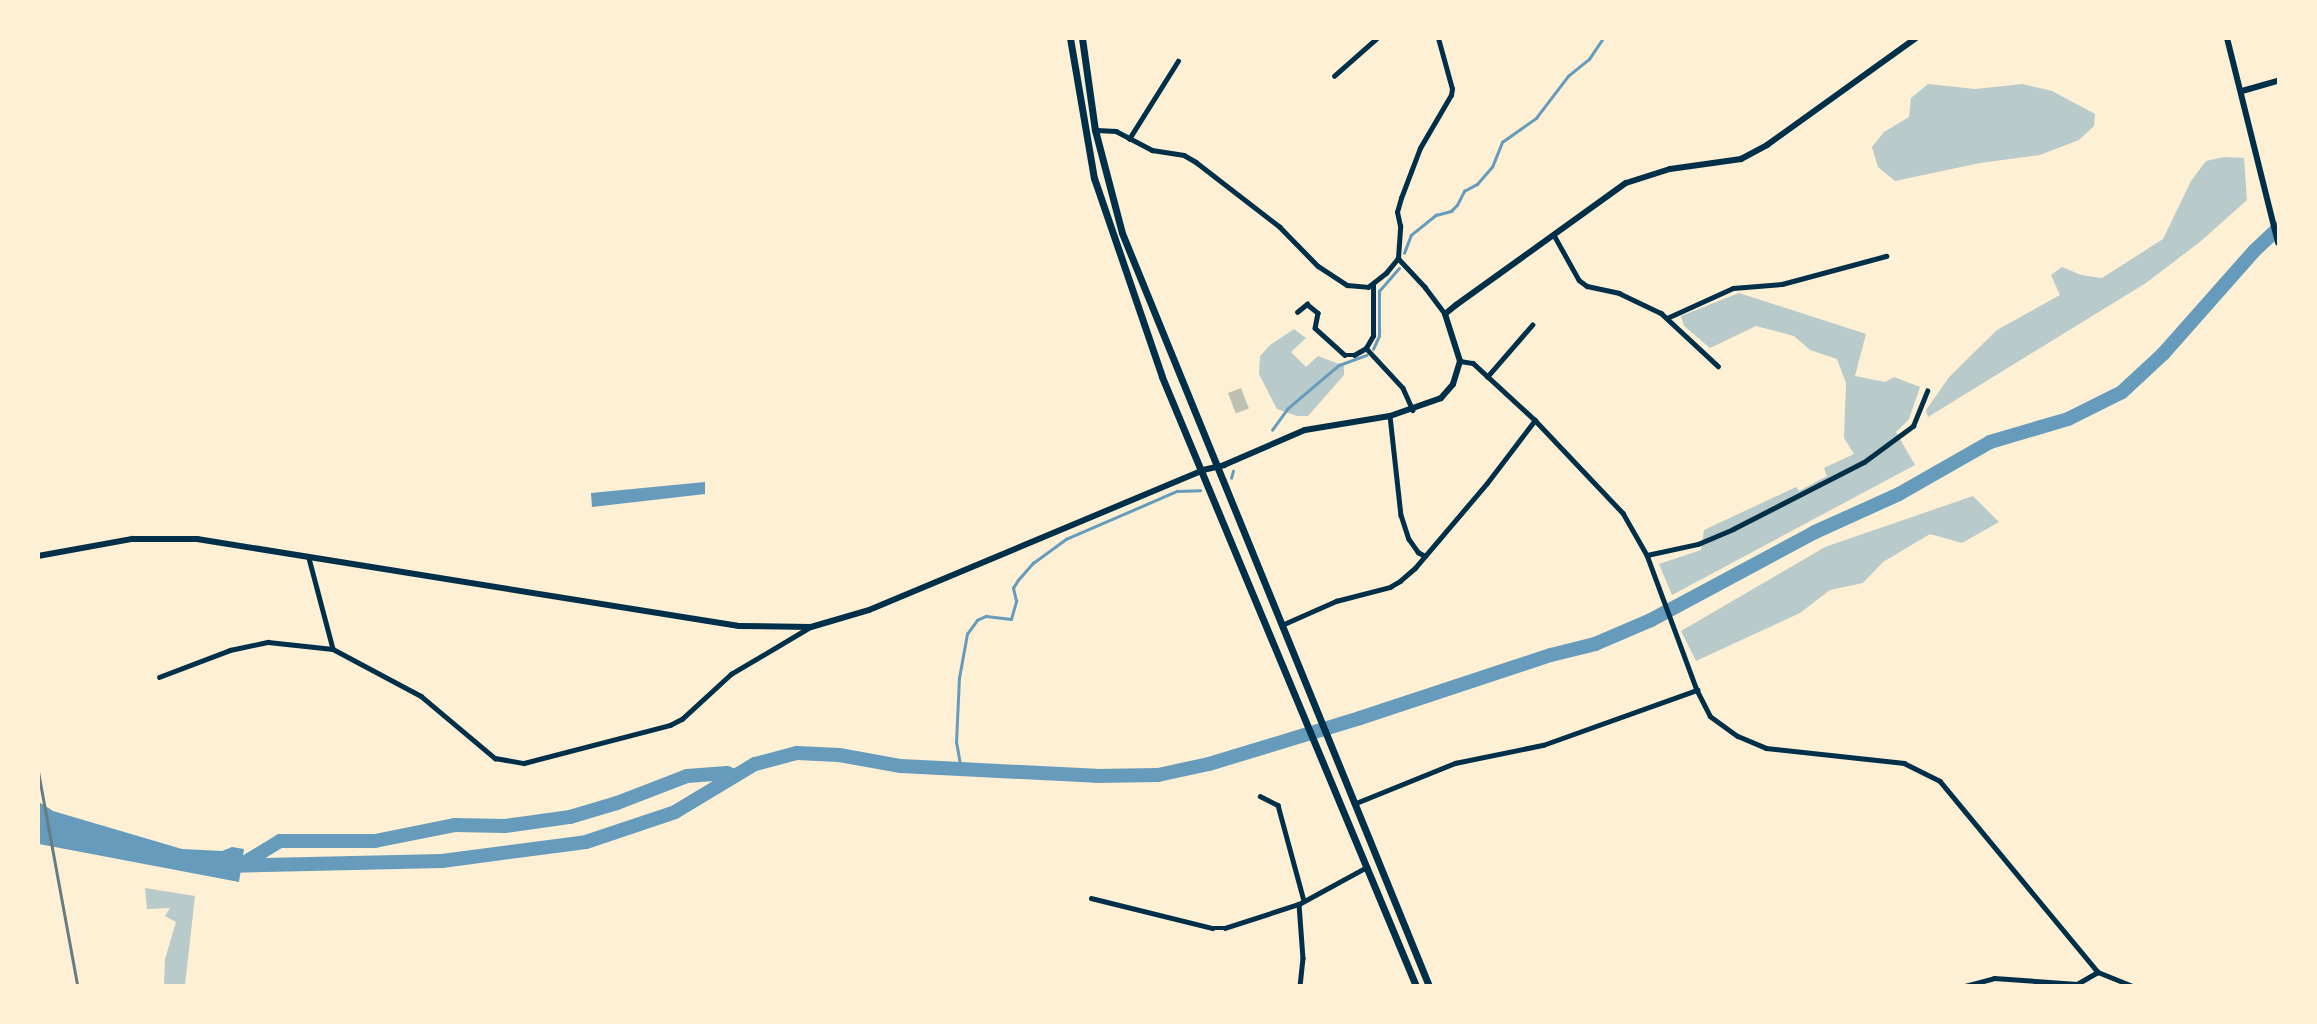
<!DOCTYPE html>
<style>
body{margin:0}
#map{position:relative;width:2317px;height:1024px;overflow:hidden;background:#fdf0d5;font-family:"Roboto Condensed",sans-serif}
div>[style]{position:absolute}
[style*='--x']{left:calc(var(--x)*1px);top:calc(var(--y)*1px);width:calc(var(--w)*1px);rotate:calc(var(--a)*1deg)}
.green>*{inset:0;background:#b9caca}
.water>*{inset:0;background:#669bbc}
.stream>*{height:2.5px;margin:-1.25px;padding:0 1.25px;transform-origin:1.25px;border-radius:1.25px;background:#669bbc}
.river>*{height:14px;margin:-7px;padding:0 7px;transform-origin:7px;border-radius:7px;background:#669bbc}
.building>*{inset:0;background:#bec0b2;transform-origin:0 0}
.minor>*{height:4.5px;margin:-2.25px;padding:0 2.25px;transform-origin:2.25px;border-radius:2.25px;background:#003049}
.secondary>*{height:6px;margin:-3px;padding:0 3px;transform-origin:3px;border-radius:3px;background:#003049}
.primary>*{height:6px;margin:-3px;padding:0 3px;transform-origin:3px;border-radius:3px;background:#003049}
.trunk>*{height:7px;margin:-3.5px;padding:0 3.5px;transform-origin:3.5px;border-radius:3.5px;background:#003049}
.rail>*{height:2.5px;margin:-1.25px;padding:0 1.25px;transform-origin:1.25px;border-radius:1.25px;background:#657d81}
span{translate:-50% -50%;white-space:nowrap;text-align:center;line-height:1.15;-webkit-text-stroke:5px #fdf0d5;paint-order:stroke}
.frame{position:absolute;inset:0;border:40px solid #fdf0d5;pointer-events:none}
</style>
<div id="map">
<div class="green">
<div style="clip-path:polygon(1928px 84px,1975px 89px,2022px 84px,2052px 91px,2095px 114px,2094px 126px,2079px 140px,2040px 155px,1980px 163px,1895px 181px,1878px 167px,1872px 147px,1884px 132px,1909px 117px,1911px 98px)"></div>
<div style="clip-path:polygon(2224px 157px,2244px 158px,2247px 200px,2201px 241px,2146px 283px,1928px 417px,1926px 410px,1950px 376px,1997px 330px,2060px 295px,2051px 275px,2062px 267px,2081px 275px,2102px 278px,2163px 239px,2191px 181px,2206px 161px)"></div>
<div style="clip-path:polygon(1739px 293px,1866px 334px,1855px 376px,1885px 382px,1894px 377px,1920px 387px,1909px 419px,1896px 432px,1915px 465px,1672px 595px,1659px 564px,1701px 550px,1704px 530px,1796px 487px,1799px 491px,1827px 476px,1824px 468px,1854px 454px,1844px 438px,1846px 383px,1837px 359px,1810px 350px,1794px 336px,1756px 326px,1710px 348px,1684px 326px,1681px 316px)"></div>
<div style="clip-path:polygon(1294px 329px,1306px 338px,1291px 352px,1306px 367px,1318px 356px,1344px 366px,1344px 375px,1308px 416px,1297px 416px,1277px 409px,1259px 374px,1260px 356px,1270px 345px)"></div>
<div style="clip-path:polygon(1973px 496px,1999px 522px,1962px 543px,1930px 534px,1883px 562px,1863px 583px,1830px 590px,1800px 613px,1696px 661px,1681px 631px,1825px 547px)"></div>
<div style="clip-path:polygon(145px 888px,195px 896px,185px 985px,164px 985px,165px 959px,176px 922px,165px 916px,170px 908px,147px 909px)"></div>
</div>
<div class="water">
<div style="clip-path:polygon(705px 482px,705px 494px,592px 507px,591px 493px)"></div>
<div style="clip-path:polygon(39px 802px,53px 811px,182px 849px,222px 851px,232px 847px,244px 849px,239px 882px,39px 844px)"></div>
</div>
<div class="stream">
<div style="--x:1404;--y:253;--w:19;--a:-69"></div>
<div style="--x:1411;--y:235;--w:32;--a:-39"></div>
<div style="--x:1436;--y:215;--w:16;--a:-15"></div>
<div style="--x:1451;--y:211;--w:8;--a:-45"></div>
<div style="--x:1457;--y:205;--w:16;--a:-63"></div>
<div style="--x:1464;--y:191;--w:15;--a:-28"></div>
<div style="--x:1477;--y:184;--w:23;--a:-49"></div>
<div style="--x:1492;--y:167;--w:27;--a:-68"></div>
<div style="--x:1502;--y:142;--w:42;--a:-35.2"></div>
<div style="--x:1536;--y:118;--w:53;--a:-52.7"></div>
<div style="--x:1568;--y:76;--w:27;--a:-39"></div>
<div style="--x:1589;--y:59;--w:25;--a:-56"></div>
<div style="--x:1373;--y:349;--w:14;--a:-65"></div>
<div style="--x:1379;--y:336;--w:45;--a:-90"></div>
<div style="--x:1379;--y:291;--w:30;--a:-49"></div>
<div style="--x:1272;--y:430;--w:26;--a:-54"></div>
<div style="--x:1287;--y:409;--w:52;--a:-40.4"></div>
<div style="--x:1327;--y:375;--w:16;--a:-40"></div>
<div style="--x:1339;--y:365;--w:29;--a:-20"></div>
<div style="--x:1231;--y:478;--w:7;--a:-74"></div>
<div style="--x:961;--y:770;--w:27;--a:-100"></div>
<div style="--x:956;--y:743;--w:65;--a:-87.4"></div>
<div style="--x:959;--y:678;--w:45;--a:-79.7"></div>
<div style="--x:967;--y:634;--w:17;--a:-54"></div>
<div style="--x:977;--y:620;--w:10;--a:-24"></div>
<div style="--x:986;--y:616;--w:25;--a:7"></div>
<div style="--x:1011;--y:619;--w:19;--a:-74"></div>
<div style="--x:1016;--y:601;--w:13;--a:-103"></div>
<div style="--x:1013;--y:588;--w:9;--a:-58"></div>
<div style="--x:1018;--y:580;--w:23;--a:-49"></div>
<div style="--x:1033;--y:563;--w:41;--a:-36"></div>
<div style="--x:1066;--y:539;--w:121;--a:-23.4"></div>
<div style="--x:1177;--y:491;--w:23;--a:-2"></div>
</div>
<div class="river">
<div style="--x:244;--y:863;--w:42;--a:-31.4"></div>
<div style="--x:280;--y:841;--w:95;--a:0"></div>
<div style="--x:375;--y:841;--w:82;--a:-11.3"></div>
<div style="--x:455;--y:825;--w:50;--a:1.1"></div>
<div style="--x:505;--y:826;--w:66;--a:-7.9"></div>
<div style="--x:570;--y:817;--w:49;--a:-16.6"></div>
<div style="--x:617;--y:803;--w:75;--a:-21.1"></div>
<div style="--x:687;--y:776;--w:40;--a:-4.3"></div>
<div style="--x:727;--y:773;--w:8;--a:23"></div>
<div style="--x:225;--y:866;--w:217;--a:-1.3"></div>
<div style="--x:442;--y:861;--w:145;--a:-7.5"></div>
<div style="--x:586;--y:842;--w:94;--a:-18.6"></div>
<div style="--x:675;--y:812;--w:93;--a:-31"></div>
<div style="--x:755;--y:764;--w:43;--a:-14.7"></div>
<div style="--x:797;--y:753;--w:42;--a:2.7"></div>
<div style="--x:839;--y:755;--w:63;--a:10.1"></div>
<div style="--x:901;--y:766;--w:195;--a:2.9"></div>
<div style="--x:1096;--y:776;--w:62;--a:-0.9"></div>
<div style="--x:1158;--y:775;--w:52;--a:-12.2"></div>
<div style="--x:1209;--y:764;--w:158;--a:-16.9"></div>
<div style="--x:1360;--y:718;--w:201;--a:-18.3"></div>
<div style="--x:1551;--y:655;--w:45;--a:-14"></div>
<div style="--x:1595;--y:644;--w:61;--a:-23.2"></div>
<div style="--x:1651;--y:620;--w:186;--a:-28.2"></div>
<div style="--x:1815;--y:532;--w:92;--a:-24.3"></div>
<div style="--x:1899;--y:494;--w:105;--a:-29.7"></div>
<div style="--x:1990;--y:442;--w:81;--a:-16.4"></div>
<div style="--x:2068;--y:419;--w:60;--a:-26.6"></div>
<div style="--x:2122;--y:392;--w:56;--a:-42.8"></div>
<div style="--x:2163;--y:354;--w:137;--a:-48.5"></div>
<div style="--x:2254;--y:251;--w:33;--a:-43"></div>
</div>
<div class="building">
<div style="left:1241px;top:388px;width:22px;height:14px;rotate:69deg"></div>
</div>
<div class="minor">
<div style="--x:1334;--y:76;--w:57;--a:-41.5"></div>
<div style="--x:1096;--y:130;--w:20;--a:3"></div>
<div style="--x:1116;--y:131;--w:41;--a:27.8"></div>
<div style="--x:1152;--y:150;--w:32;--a:9"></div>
<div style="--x:1184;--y:155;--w:14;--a:30"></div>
<div style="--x:1196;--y:162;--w:106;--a:37.7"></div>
<div style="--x:1280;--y:227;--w:54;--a:45.7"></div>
<div style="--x:1318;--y:266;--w:35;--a:33"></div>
<div style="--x:1347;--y:285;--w:21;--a:5"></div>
<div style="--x:1368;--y:287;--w:23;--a:-38"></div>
<div style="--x:1386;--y:273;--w:19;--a:-51"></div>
<div style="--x:1398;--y:258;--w:32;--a:-86"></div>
<div style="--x:1400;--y:226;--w:14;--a:-102"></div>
<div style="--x:1397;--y:212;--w:15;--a:-74"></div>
<div style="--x:1401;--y:198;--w:53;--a:-69.2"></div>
<div style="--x:1420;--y:148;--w:61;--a:-59.7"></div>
<div style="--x:1451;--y:95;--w:6;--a:-81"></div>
<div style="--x:1452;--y:89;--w:53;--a:-105.4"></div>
<div style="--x:1129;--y:139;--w:92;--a:-57.9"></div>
<div style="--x:1554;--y:235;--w:51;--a:60.9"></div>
<div style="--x:1579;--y:280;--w:10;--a:37"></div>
<div style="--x:1587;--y:286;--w:33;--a:12"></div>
<div style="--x:1619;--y:293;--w:47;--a:25.5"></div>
<div style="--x:1661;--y:313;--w:78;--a:42.9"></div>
<div style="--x:1398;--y:258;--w:40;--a:47"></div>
<div style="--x:1425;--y:287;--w:34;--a:53"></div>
<div style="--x:1297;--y:312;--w:13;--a:-39"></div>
<div style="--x:1307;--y:304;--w:14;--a:39"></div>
<div style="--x:1318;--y:313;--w:15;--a:101"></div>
<div style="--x:1315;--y:328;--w:40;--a:42"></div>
<div style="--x:1345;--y:355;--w:9;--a:0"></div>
<div style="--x:1354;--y:355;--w:14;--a:-30"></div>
<div style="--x:1366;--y:348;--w:14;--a:-60"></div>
<div style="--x:1373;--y:336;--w:51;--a:-90"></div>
<div style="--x:1667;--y:318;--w:72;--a:-24.4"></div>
<div style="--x:1733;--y:288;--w:49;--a:-4.7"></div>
<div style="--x:1782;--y:284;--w:108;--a:-15.1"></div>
<div style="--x:1366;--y:348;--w:54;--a:47.2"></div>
<div style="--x:1403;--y:388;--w:24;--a:66"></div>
<div style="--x:1460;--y:361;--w:13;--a:9"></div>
<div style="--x:1473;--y:363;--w:84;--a:42.6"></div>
<div style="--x:1535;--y:420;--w:128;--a:46.6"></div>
<div style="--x:1623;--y:513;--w:48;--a:60.3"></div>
<div style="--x:1647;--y:555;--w:144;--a:69.7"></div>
<div style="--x:1697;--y:690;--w:29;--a:63"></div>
<div style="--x:1710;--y:716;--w:34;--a:36"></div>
<div style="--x:1738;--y:736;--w:30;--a:23"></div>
<div style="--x:1766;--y:748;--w:139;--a:6.2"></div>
<div style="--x:1904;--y:763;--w:40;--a:26.6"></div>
<div style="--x:1940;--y:781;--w:248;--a:50.4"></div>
<div style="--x:2098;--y:972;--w:37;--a:22"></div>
<div style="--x:1487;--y:377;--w:69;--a:-49.1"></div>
<div style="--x:1390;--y:416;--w:100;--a:83.7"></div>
<div style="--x:1401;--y:515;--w:25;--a:72"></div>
<div style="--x:1409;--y:539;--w:16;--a:55"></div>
<div style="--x:1418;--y:552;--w:8;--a:30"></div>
<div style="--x:1647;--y:555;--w:52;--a:-12.2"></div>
<div style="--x:1698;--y:544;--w:38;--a:-23"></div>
<div style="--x:1733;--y:529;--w:147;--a:-27.1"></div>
<div style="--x:1864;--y:462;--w:61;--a:-36.3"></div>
<div style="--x:1913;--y:426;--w:38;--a:-68"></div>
<div style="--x:309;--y:558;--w:94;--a:75.2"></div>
<div style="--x:1284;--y:624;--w:57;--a:-23.9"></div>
<div style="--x:1336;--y:601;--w:56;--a:-14.5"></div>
<div style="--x:1390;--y:587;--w:12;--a:-31"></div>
<div style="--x:1400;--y:581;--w:20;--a:-41"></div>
<div style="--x:1415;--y:568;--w:111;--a:-49.7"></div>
<div style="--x:1487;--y:483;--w:79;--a:-52.7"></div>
<div style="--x:159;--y:677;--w:76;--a:-20.8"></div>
<div style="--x:230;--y:650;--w:39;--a:-12"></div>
<div style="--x:268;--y:642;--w:65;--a:6.1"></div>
<div style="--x:333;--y:649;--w:100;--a:28.1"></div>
<div style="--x:421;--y:696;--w:97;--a:40"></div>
<div style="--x:495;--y:758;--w:29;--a:10"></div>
<div style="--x:524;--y:763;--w:151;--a:-14.6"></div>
<div style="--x:670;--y:725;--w:13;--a:-27"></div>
<div style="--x:682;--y:719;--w:67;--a:-42.6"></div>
<div style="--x:731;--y:674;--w:92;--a:-30.7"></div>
<div style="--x:1260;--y:796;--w:20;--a:27"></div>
<div style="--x:1278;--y:805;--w:99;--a:74.8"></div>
<div style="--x:1356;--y:803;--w:107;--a:-22"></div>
<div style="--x:1455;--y:763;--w:90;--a:-11.6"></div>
<div style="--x:1543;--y:745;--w:164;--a:-19.7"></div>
<div style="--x:1091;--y:898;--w:125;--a:13.9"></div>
<div style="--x:1212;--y:928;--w:13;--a:0"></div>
<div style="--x:1225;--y:928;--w:78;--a:-18"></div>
<div style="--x:1299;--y:904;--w:77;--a:-28.6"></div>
<div style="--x:1299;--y:904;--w:54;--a:85.8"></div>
<div style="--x:1303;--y:958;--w:28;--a:96"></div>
<div style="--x:1965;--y:986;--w:30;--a:-15"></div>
<div style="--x:1994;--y:978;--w:83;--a:4.1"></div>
<div style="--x:2077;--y:984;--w:24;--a:-30"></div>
</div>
<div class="secondary">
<div style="--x:38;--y:556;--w:96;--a:-10.3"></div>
<div style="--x:132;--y:539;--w:65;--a:0"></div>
<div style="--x:197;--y:539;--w:549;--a:9.12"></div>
<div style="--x:739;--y:626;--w:72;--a:0.8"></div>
<div style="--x:811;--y:627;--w:60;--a:-16.3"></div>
<div style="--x:869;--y:610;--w:362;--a:-22.7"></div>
</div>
<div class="primary">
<div style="--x:2227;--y:38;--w:211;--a:76"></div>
<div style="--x:2242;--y:91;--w:37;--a:-16"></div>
<div style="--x:1203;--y:470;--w:22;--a:-13"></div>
<div style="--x:1224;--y:465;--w:88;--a:-23.4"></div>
<div style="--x:1305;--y:430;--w:86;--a:-9.4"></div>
<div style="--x:1390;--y:416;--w:54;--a:-19.4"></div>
<div style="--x:1441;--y:398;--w:18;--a:-49"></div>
<div style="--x:1453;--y:384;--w:24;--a:-73"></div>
<div style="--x:1460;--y:361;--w:49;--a:-107.7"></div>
<div style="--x:1445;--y:314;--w:14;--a:-39"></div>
<div style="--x:1456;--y:305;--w:209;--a:-35.7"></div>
<div style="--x:1626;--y:183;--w:46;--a:-17.7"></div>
<div style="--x:1670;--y:169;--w:72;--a:-8"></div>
<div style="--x:1741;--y:159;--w:30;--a:-28"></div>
<div style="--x:1767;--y:145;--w:183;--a:-35.7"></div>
</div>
<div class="trunk">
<div style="--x:1070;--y:38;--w:142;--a:80.3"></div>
<div style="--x:1094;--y:178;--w:210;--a:71.1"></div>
<div style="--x:1162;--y:377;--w:660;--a:67.36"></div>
<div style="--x:1082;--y:38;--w:93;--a:82"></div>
<div style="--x:1095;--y:130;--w:106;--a:75.3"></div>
<div style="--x:1122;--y:233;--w:813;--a:67.82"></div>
</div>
<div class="rail">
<div style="--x:38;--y:769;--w:221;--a:79.6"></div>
</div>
<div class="frame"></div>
</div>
